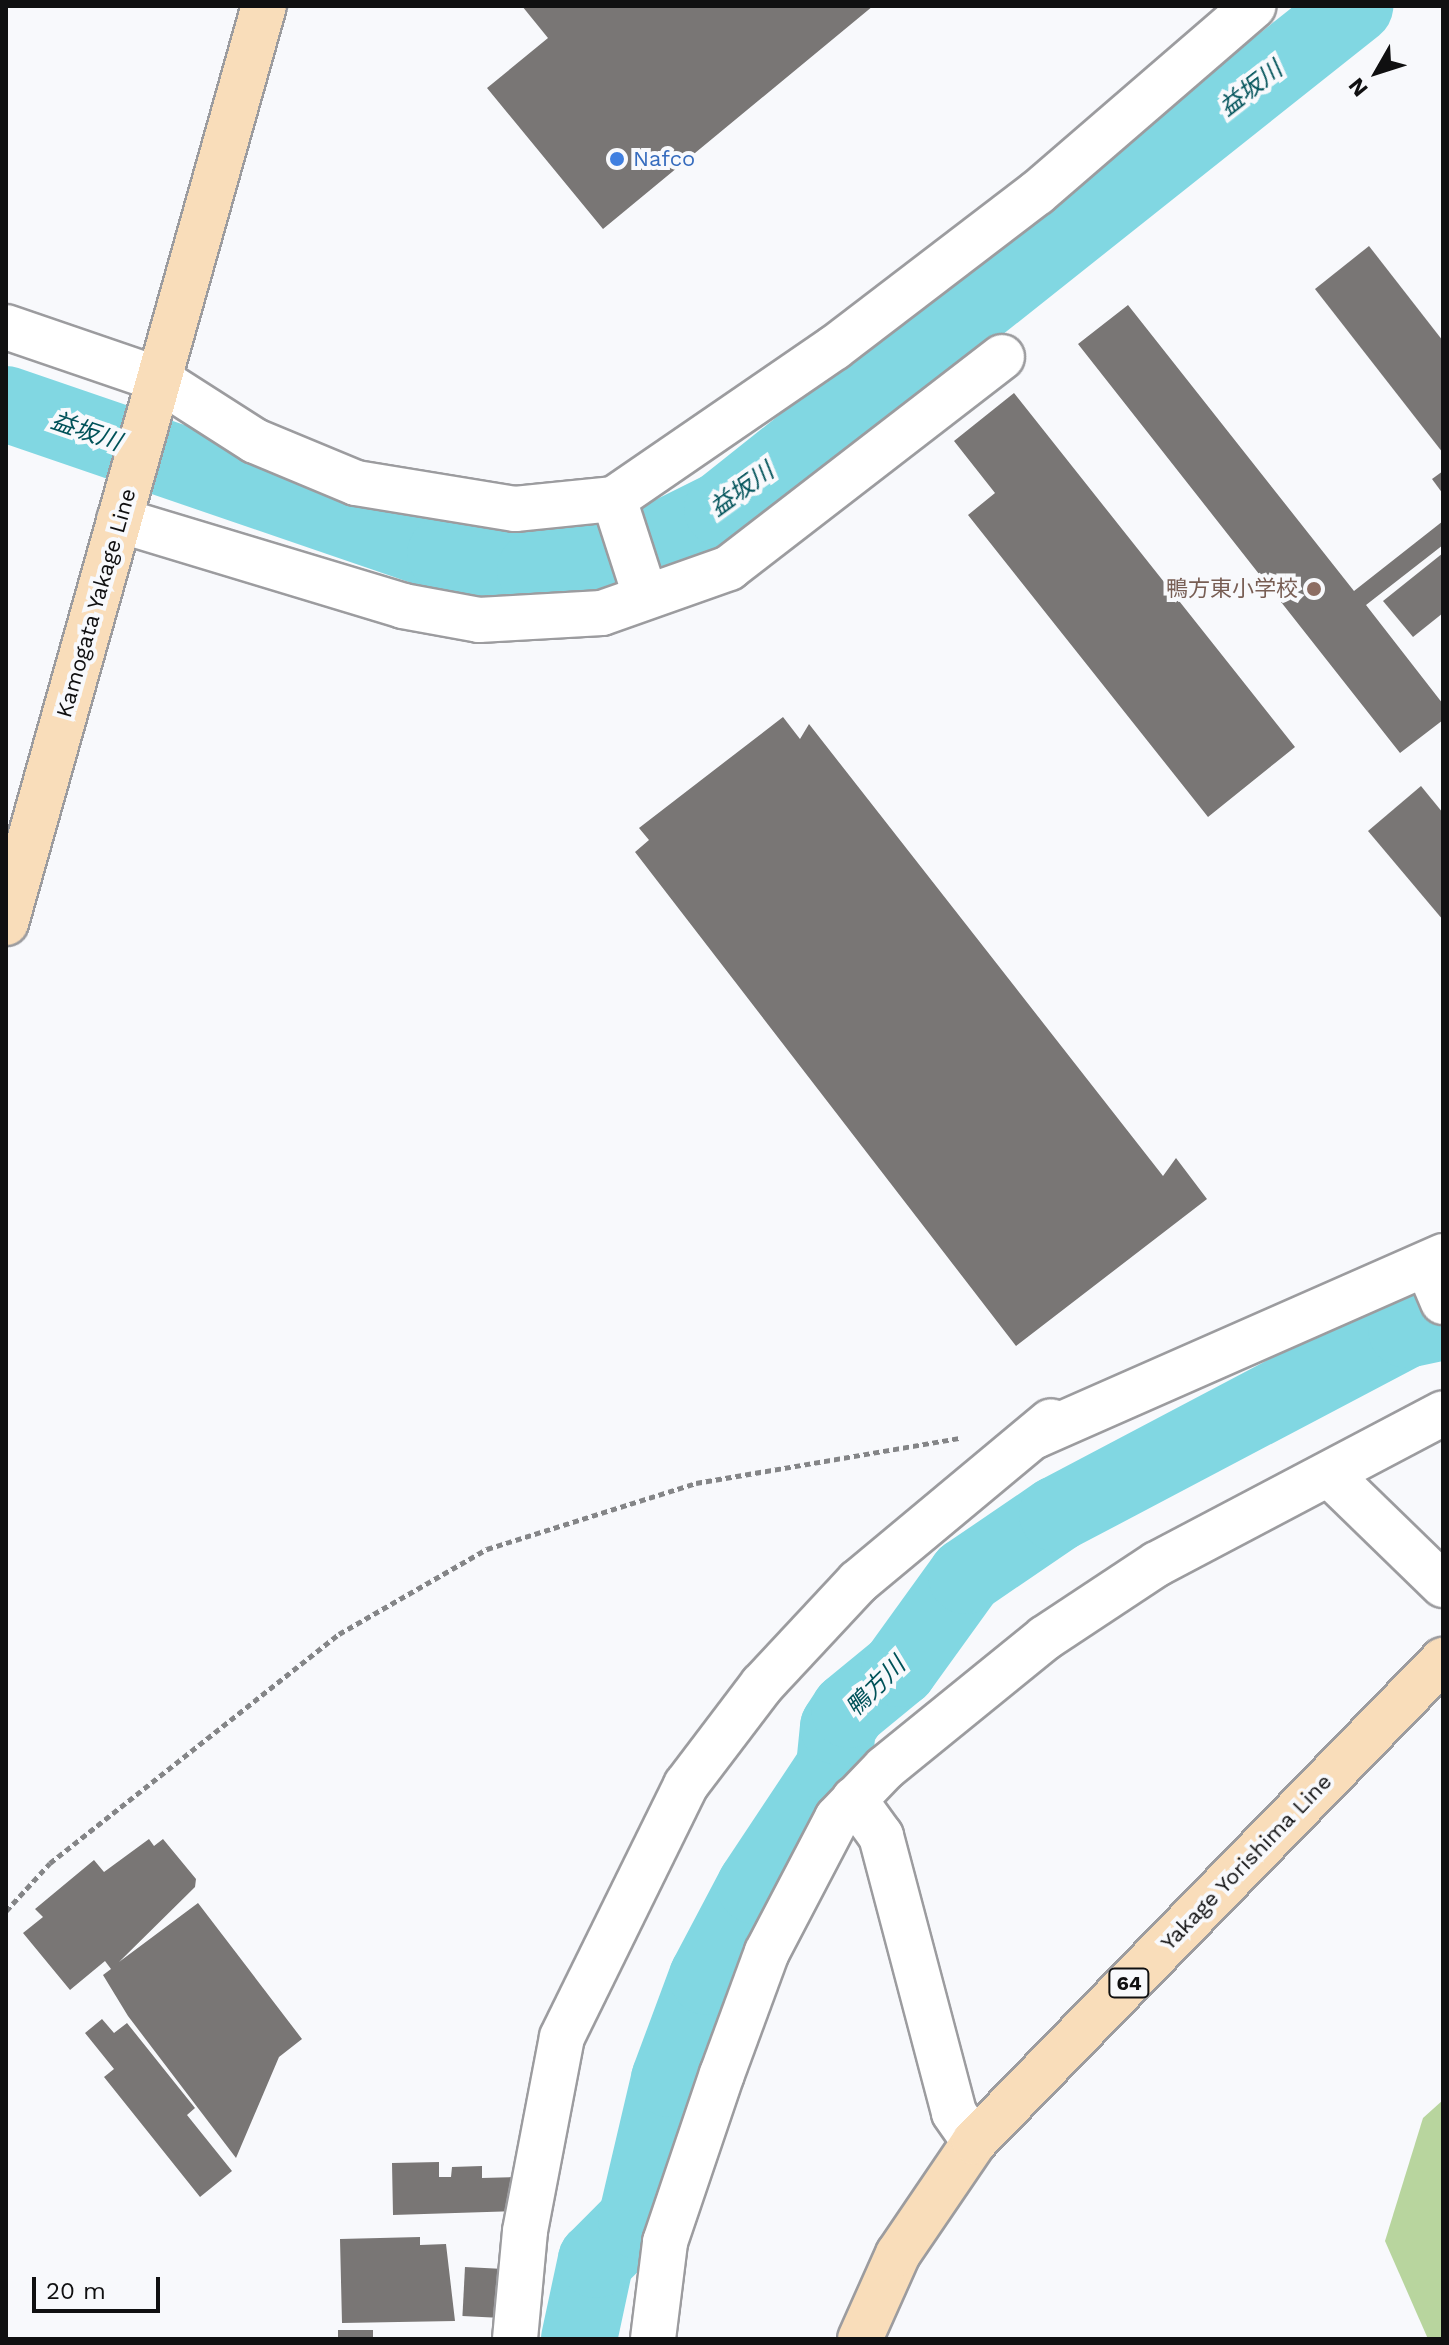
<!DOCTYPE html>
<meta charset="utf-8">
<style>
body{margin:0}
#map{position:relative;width:1449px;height:2345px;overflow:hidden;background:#f8f9fc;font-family:"Work Sans","Noto Sans JP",sans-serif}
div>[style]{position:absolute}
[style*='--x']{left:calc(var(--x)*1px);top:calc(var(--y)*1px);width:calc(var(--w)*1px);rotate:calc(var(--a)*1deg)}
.green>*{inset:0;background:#b8d59e}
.river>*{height:76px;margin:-38px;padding:0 38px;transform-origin:38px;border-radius:38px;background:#81d7e2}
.building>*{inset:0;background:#797675;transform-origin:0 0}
.path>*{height:5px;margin-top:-2.5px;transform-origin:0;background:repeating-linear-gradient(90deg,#848587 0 6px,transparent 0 10px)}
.roads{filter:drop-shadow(2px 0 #9c9c9f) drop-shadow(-2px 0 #9c9c9f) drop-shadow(0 2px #9c9c9f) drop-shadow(0 -2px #9c9c9f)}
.minor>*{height:44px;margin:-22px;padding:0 22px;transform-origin:22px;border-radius:22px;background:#fff}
.major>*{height:44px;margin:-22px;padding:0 22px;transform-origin:22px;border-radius:22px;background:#f9ddba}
.dots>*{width:22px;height:22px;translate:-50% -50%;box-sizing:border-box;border:4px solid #f8f9fc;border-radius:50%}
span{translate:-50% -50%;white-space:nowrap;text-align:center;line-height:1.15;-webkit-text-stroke:8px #f8f9fc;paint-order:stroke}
.shield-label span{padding:2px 6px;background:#f8f9fc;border:2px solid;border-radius:6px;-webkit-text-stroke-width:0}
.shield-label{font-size:20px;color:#101011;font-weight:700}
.shop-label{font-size:22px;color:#366cbe}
.left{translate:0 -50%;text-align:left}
.education-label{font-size:22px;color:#785e54}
.right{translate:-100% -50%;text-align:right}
.street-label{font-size:22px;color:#101011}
.water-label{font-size:24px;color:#005259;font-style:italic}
.frame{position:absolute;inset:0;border:8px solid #101011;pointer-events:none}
.north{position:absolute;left:1337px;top:32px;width:80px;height:80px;-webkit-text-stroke:6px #f8f9fc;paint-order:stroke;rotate:231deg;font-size:22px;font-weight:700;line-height:32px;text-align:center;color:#101011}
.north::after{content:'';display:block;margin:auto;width:28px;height:36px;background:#101011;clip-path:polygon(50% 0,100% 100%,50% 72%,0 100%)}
.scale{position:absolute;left:32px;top:2277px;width:128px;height:36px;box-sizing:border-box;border:4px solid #101011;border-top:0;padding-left:10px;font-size:24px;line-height:28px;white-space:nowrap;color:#101011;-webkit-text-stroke:6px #f8f9fc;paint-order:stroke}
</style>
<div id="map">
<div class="green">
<div style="clip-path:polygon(1443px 2100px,1443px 2339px,1428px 2339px,1385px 2241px,1423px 2118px)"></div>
</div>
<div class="river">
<div style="--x:6;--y:404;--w:464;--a:18.9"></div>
<div style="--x:445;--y:554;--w:91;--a:10.1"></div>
<div style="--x:535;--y:570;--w:124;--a:-13"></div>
<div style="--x:656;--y:542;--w:74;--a:-26.6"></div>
<div style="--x:722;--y:509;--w:809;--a:-38.47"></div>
<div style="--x:579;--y:2339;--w:81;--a:-77.9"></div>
<div style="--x:596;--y:2260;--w:57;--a:-45"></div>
<div style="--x:636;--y:2220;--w:145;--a:-76.8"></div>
<div style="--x:669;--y:2079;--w:109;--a:-69.6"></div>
<div style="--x:707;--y:1977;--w:103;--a:-62.2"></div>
<div style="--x:755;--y:1886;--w:143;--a:-56.4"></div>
<div style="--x:834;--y:1767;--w:40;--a:-84.3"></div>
<div style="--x:838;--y:1727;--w:20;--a:-57"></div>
<div style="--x:849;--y:1710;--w:65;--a:-39.4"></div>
<div style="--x:899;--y:1669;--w:115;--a:-54.2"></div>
<div style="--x:966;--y:1576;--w:110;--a:-34.3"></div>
<div style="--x:1057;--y:1514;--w:395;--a:-27.8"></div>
<div style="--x:1406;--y:1330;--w:38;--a:-12"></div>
</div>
<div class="building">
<div style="clip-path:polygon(522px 6px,873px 6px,603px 229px,487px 88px,548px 38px)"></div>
<div style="clip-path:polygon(1369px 246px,1443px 341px,1443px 453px,1315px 289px)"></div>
<div style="clip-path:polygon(1128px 305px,1354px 591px,1443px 521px,1443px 545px,1366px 605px,1443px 704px,1443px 720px,1400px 753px,1078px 344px)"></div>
<div style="clip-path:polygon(1014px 393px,1295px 747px,1208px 817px,968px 515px,995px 493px,954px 441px)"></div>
<div style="clip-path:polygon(1443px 471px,1443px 494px,1432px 479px)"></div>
<div style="clip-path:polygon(1443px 553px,1443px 613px,1413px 637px,1383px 601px)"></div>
<div style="clip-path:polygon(783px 717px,800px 739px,809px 724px,1163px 1176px,1176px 1158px,1207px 1199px,1016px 1346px,635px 852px,649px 840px,639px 828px)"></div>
<div style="clip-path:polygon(1421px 786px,1443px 813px,1443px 920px,1368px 831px)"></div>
<div style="clip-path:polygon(149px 1839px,154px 1846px,163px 1839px,196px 1879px,195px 1887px,119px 1962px,198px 1903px,302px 2039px,279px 2057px,236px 2158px,128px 2016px,103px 1975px,111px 1969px,105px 1961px,70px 1990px,23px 1933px,43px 1917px,35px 1909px,94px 1860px,104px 1872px)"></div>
<div style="clip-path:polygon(102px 2019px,114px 2033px,127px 2023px,195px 2108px,187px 2115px,232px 2171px,200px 2197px,104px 2077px,114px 2069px,85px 2033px)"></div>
<div style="clip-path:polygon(439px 2162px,439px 2177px,451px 2177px,452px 2167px,482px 2166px,482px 2178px,514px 2177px,515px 2211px,393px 2215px,392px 2163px)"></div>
<div style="clip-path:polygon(420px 2237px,420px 2245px,446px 2244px,455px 2321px,342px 2323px,340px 2239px)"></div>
<div style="left:465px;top:2267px;width:39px;height:49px;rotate:3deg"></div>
<div style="left:338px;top:2330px;width:35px;height:9px"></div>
</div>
<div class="path">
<div style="--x:6;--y:1911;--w:65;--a:-47.5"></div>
<div style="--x:50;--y:1863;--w:369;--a:-38.4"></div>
<div style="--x:339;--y:1634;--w:171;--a:-29.9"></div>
<div style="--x:487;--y:1549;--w:219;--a:-17.5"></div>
<div style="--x:696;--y:1483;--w:268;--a:-9.7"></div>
</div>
<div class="roads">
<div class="minor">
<div style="--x:6;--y:327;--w:161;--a:18.9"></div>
<div style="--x:158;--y:379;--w:115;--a:32.6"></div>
<div style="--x:255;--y:441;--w:109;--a:22.6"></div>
<div style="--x:356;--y:483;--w:161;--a:9.3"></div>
<div style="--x:515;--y:509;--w:100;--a:-5.8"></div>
<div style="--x:614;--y:499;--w:267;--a:-34.5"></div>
<div style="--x:834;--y:348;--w:255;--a:-37.4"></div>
<div style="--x:1037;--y:193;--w:286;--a:-40.8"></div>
<div style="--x:614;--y:499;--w:101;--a:72.1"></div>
<div style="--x:119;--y:520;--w:297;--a:16.8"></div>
<div style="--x:403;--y:606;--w:77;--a:10.4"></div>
<div style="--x:479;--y:620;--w:123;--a:-3.3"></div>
<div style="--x:602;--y:613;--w:135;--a:-19.5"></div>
<div style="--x:729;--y:568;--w:345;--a:-37.7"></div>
<div style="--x:1428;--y:1267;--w:38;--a:67"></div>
<div style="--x:1041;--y:1431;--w:8;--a:140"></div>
<div style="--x:1035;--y:1436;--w:446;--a:-23.8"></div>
<div style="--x:1330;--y:1475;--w:158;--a:44.2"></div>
<div style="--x:854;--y:1799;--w:46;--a:53.9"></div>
<div style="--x:881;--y:1836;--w:286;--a:75.2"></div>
<div style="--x:954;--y:2113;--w:35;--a:55"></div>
<div style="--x:515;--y:2339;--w:108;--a:-84.7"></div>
<div style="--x:525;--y:2231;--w:197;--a:-79.2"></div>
<div style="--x:562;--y:2037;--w:281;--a:-63.8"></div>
<div style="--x:686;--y:1785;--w:126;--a:-52.8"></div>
<div style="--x:762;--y:1685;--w:141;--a:-47"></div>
<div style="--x:858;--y:1582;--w:251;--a:-39.8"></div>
<div style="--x:653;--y:2339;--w:98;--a:-82.9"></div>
<div style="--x:665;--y:2242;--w:177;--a:-71.3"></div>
<div style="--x:722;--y:2074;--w:130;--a:-69.8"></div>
<div style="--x:767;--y:1952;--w:151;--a:-62.4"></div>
<div style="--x:837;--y:1818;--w:69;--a:-46.2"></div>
<div style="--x:885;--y:1768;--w:206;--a:-39.1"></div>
<div style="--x:1045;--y:1638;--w:134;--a:-33.5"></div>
<div style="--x:1157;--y:1564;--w:323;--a:-27.8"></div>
</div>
<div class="major">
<div style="--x:6;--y:923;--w:953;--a:-74.29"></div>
<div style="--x:860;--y:2339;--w:93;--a:-65.9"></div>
<div style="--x:898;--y:2254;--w:135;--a:-55.8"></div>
<div style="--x:974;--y:2142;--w:673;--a:-45.78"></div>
</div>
</div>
<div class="dots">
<div style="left:617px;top:159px;background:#3f7fe0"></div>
<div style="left:1314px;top:589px;background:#8d6e63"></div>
</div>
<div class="shield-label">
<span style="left:1129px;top:1983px">64</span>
</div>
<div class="shop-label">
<span class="left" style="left:633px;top:159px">Nafco</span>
</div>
<div class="education-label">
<span class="right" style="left:1298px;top:589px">鴨方東小学校</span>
</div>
<div class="street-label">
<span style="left:96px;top:603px;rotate:-74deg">Kamogata Yakage Line</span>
<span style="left:1246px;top:1862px;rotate:-46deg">Yakage Yorishima Line</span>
</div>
<div class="water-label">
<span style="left:1251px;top:89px;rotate:-38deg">益坂川</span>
<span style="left:86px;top:432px;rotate:19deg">益坂川</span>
<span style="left:742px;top:490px;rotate:-36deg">益坂川</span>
<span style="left:876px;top:1687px;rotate:-45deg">鴨方川</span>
</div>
<div class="frame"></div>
<div class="north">N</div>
<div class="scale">20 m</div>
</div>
